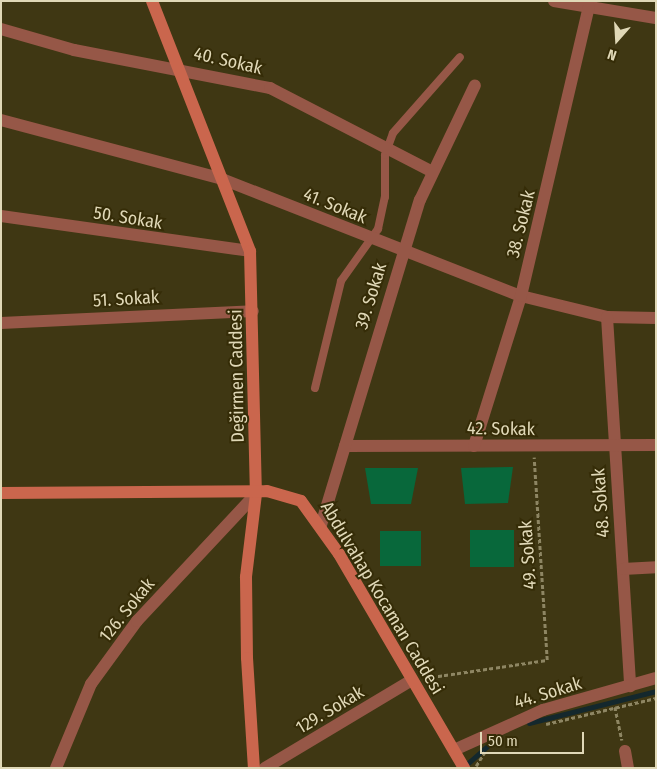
<!DOCTYPE html>
<meta charset="utf-8">
<style>
body{margin:0}
#map{position:relative;width:657px;height:769px;overflow:hidden;background:#3f3713;font-family:"Fira Sans Condensed",sans-serif}
div>[style]{position:absolute}
[style*='--x']{left:calc(var(--x)*1px);top:calc(var(--y)*1px);width:calc(var(--w)*1px);rotate:calc(var(--a)*1deg)}
.stream>*{height:4.5px;margin:-2.25px;padding:0 2.25px;transform-origin:2.25px;border-radius:2.25px;background:#14282d}
.building>*{inset:0;background:#08683b;transform-origin:0 0}
.path>*{height:2.5px;margin-top:-1.25px;transform-origin:0;background:repeating-linear-gradient(90deg,#8e8663 0 4px,transparent 0 6.5px)}
.lane>*{height:8px;margin:-4px;padding:0 4px;transform-origin:4px;border-radius:4px;background:#965747}
.street>*{height:12px;margin:-6px;padding:0 6px;transform-origin:6px;border-radius:6px;background:#965747}
.secondary>*{height:12px;margin:-6px;padding:0 6px;transform-origin:6px;border-radius:6px;background:#ca664d}
span{translate:-50% -50%;white-space:nowrap;text-align:center;line-height:1.15;-webkit-text-stroke:4px #352c07;paint-order:stroke}
.street-label{font-size:18px;color:#e0d8b7}
.frame{position:absolute;inset:0;border:2px solid #e0d8b7;pointer-events:none}
.north{position:absolute;left:592px;top:15px;width:50px;height:50px;-webkit-text-stroke:4px #352c07;paint-order:stroke;rotate:199deg;font-size:14px;font-weight:700;line-height:20px;text-align:center;color:#e0d8b7}
.north::after{content:'';display:block;margin:auto;width:18px;height:22px;background:#e0d8b7;clip-path:polygon(50% 0,100% 100%,50% 72%,0 100%)}
.scale{position:absolute;left:480px;top:732px;width:104px;height:22px;box-sizing:border-box;border:2px solid #e0d8b7;border-top:0;padding-left:6px;font-size:15px;line-height:18px;white-space:nowrap;color:#e0d8b7;-webkit-text-stroke:4px #352c07;paint-order:stroke}
</style>
<div id="map">
<div class="stream">
<div style="--x:529;--y:723;--w:131;--a:-14.1"></div>
<div style="--x:466;--y:765;--w:44;--a:-41.3"></div>
</div>
<div class="building">
<div style="clip-path:polygon(513px 467px,508px 503px,465px 504px,461px 468px)"></div>
<div style="clip-path:polygon(365px 468px,418px 468px,411px 504px,371px 504px)"></div>
<div style="left:470px;top:530px;width:44px;height:37px"></div>
<div style="left:380px;top:531px;width:41px;height:35px"></div>
</div>
<div class="path">
<div style="--x:425;--y:678;--w:123;--a:-8.4"></div>
<div style="--x:547;--y:660;--w:203;--a:-93.7"></div>
<div style="--x:615;--y:707;--w:34;--a:78"></div>
<div style="--x:546;--y:724;--w:113;--a:-13.3"></div>
<div style="--x:476;--y:766;--w:19;--a:-58"></div>
</div>
<div class="lane">
<div style="--x:315;--y:388;--w:110;--a:-76.3"></div>
<div style="--x:341;--y:281;--w:64;--a:-54.6"></div>
<div style="--x:378;--y:229;--w:33;--a:-78"></div>
<div style="--x:385;--y:197;--w:42;--a:-90"></div>
<div style="--x:385;--y:155;--w:23;--a:-70"></div>
<div style="--x:393;--y:133;--w:101;--a:-48.6"></div>
</div>
<div class="street">
<div style="--x:554;--y:1;--w:103;--a:9.5"></div>
<div style="--x:1;--y:29;--w:76;--a:16"></div>
<div style="--x:74;--y:50;--w:200;--a:11"></div>
<div style="--x:270;--y:88;--w:181;--a:27.3"></div>
<div style="--x:1;--y:120;--w:229;--a:14.9"></div>
<div style="--x:222;--y:179;--w:321;--a:21.4"></div>
<div style="--x:521;--y:296;--w:89;--a:13.7"></div>
<div style="--x:607;--y:317;--w:49;--a:1.2"></div>
<div style="--x:1;--y:216;--w:251;--a:8"></div>
<div style="--x:607;--y:317;--w:370;--a:86.4"></div>
<div style="--x:1;--y:323;--w:252;--a:-2.7"></div>
<div style="--x:345;--y:446;--w:311;--a:-0.2"></div>
<div style="--x:474;--y:446;--w:157;--a:-72.6"></div>
<div style="--x:521;--y:296;--w:297;--a:-76.8"></div>
<div style="--x:321;--y:525;--w:340;--a:-73.1"></div>
<div style="--x:420;--y:200;--w:127;--a:-64.4"></div>
<div style="--x:623;--y:569;--w:33;--a:-3"></div>
<div style="--x:454;--y:750;--w:98;--a:-24.2"></div>
<div style="--x:543;--y:710;--w:117;--a:-15.8"></div>
<div style="--x:625;--y:751;--w:17;--a:80"></div>
<div style="--x:56;--y:768;--w:91;--a:-67.4"></div>
<div style="--x:91;--y:684;--w:78;--a:-53.9"></div>
<div style="--x:137;--y:621;--w:174;--a:-46.9"></div>
<div style="--x:265;--y:768;--w:171;--a:-30.9"></div>
</div>
<div class="secondary">
<div style="--x:152;--y:1;--w:269;--a:68.6"></div>
<div style="--x:250;--y:251;--w:243;--a:88.6"></div>
<div style="--x:256;--y:494;--w:84;--a:96.9"></div>
<div style="--x:246;--y:577;--w:81;--a:89.3"></div>
<div style="--x:247;--y:658;--w:110;--a:86.4"></div>
<div style="--x:1;--y:493;--w:266;--a:-0.4"></div>
<div style="--x:267;--y:491;--w:35;--a:16"></div>
<div style="--x:301;--y:501;--w:65;--a:54.4"></div>
<div style="--x:339;--y:554;--w:248;--a:59.7"></div>
</div>
<div class="street-label">
<span style="left:228px;top:61px;rotate:13deg">40. Sokak</span>
<span style="left:335px;top:206px;rotate:22deg">41. Sokak</span>
<span style="left:128px;top:218px;rotate:9deg">50. Sokak</span>
<span style="left:521px;top:224px;rotate:-76deg">38. Sokak</span>
<span style="left:371px;top:296px;rotate:-73deg">39. Sokak</span>
<span style="left:126px;top:299px;rotate:-3deg">51. Sokak</span>
<span style="left:237px;top:376px;rotate:-91deg">Değirmen Caddesi</span>
<span style="left:501px;top:429px;rotate:1deg">42. Sokak</span>
<span style="left:601px;top:503px;rotate:-94deg">48. Sokak</span>
<span style="left:528px;top:555px;rotate:-94deg">49. Sokak</span>
<span style="left:382px;top:598px;rotate:59deg">Abdulvahap Kocaman Caddesi</span>
<span style="left:127px;top:610px;rotate:-51deg">126. Sokak</span>
<span style="left:548px;top:693px;rotate:-17deg">44. Sokak</span>
<span style="left:330px;top:710px;rotate:-31deg">129. Sokak</span>
</div>
<div class="frame"></div>
<div class="north">N</div>
<div class="scale">50 m</div>
</div>
